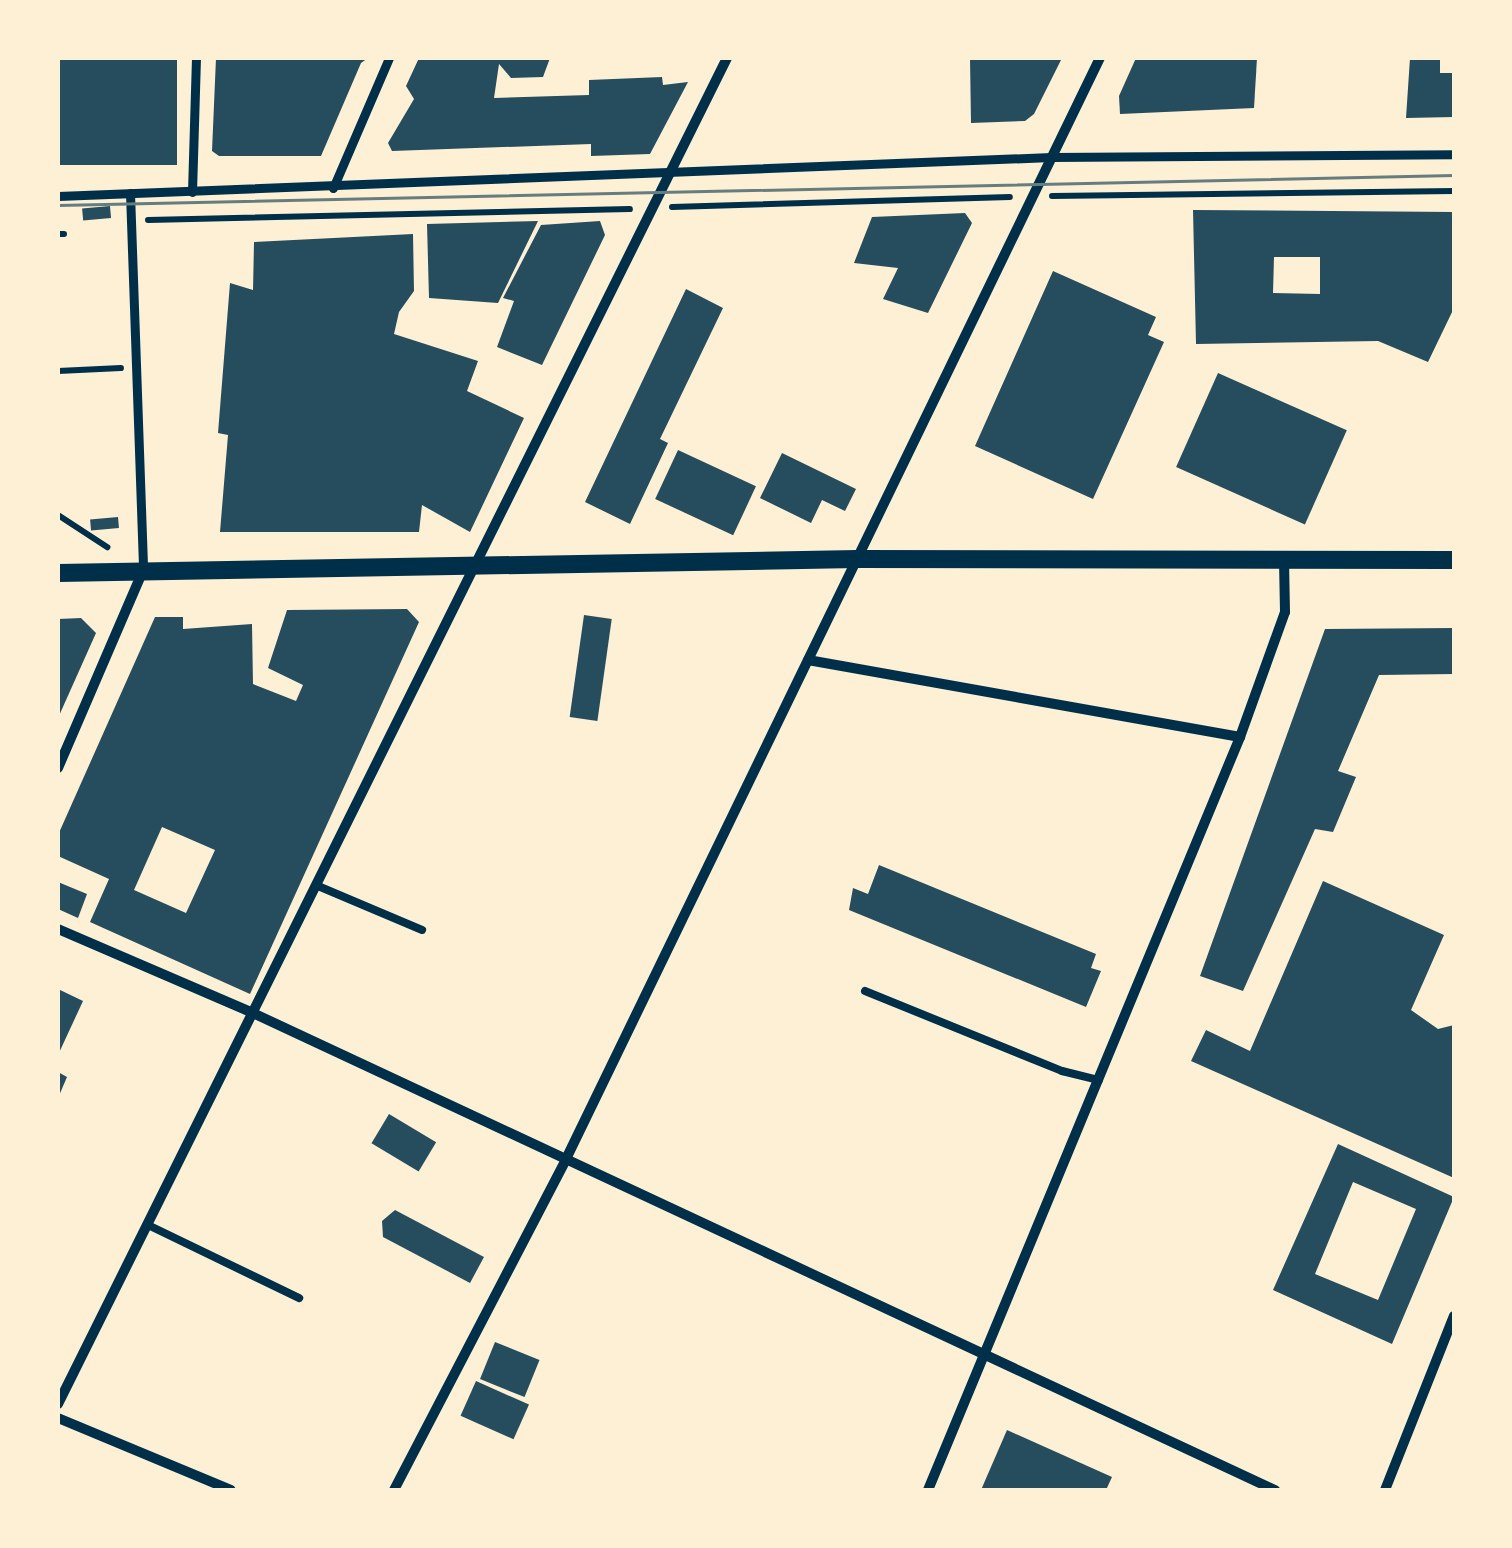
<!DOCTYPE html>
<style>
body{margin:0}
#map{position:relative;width:1512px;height:1548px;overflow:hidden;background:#fdf0d5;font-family:"Exo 2",sans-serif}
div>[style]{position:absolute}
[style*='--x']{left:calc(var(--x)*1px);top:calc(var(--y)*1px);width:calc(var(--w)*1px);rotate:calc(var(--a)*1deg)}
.building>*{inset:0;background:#264d5e;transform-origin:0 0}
.path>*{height:6px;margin:-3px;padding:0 3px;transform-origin:3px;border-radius:3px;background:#003049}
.service>*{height:8px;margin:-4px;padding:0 4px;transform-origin:4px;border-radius:4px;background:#003049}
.pedestrian>*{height:9px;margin:-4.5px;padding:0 4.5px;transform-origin:4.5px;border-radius:4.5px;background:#003049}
.minor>*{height:10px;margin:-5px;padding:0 5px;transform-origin:5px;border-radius:5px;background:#003049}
.tertiary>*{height:18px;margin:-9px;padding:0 9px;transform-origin:9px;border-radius:9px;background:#003049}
.tram>*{height:2.5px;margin:-1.25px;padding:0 1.25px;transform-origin:1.25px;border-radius:1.25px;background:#657d81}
span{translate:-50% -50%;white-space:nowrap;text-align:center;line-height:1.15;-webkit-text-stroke:8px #fdf0d5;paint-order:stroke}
.frame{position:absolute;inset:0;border:60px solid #fdf0d5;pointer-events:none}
</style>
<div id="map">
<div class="building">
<div style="left:58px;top:58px;width:119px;height:107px"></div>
<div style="clip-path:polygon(216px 58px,368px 58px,361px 63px,321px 156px,219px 156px,212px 151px)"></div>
<div style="clip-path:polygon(419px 58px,550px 58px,543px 77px,511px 78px,499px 64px,494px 98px,589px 95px,589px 80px,662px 77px,663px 85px,688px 82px,650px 154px,591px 156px,591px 144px,392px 151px,388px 143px,414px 99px,406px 86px)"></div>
<div style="clip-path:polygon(970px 58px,1062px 58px,1034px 114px,1025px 121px,971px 123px)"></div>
<div style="clip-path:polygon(1136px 58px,1257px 58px,1254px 108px,1120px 114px,1119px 96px)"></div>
<div style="clip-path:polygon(1410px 58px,1440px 58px,1440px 73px,1454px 73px,1454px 117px,1406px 118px)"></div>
<div style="left:110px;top:206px;width:12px;height:28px;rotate:85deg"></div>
<div style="clip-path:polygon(evenodd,1193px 210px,1454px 212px,1454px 308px,1428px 362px,1378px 341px,1196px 344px,1193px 210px,1274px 257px,1320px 257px,1320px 294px,1273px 293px,1274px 257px)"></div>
<div style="clip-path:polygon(965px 213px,972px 223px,928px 313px,883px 299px,898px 268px,854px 263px,872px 217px)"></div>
<div style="clip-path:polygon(538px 221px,498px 303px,429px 298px,427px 224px)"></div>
<div style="clip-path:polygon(600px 221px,605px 235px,542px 365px,497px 347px,514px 301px,503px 298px,541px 225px)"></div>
<div style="clip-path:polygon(413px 234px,414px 291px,399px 312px,394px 334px,478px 361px,467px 391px,524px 418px,470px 532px,422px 505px,419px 532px,220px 532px,228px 435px,218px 433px,230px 283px,253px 290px,254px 242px)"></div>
<div style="clip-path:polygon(1053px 271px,1156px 317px,1148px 335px,1164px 342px,1093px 499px,975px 446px)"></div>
<div style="clip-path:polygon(686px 289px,723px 308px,660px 439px,668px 443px,630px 524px,585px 502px)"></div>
<div style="left:1218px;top:373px;width:141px;height:103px;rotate:24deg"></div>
<div style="left:678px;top:450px;width:86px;height:54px;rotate:25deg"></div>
<div style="clip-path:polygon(782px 453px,856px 489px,845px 511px,822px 500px,811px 523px,760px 498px)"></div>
<div style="left:118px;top:517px;width:11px;height:28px;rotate:85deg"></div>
<div style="clip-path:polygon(evenodd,407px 609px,419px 622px,250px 994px,90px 922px,109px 879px,58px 856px,58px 835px,155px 617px,183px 617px,183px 629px,252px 624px,253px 684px,296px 701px,303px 685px,268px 668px,287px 610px,407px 609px,162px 827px,215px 850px,186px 913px,134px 890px,162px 827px)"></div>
<div style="left:584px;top:615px;width:28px;height:103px;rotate:8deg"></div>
<div style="clip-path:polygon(81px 618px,96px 633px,58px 718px,58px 619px)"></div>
<div style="clip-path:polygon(1454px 628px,1454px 674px,1379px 675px,1338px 771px,1356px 777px,1333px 832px,1315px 829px,1243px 991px,1200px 976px,1325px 629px)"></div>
<div style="clip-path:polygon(879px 865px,1096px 954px,1091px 968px,1101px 971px,1086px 1007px,849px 910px,853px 888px,868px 894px)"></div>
<div style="clip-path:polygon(1323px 881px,1444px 935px,1411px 1010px,1438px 1029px,1454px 1025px,1454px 1178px,1191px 1061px,1206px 1030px,1250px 1051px)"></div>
<div style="clip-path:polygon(58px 882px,87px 894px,78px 918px,58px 909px)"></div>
<div style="clip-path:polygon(58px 989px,83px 1001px,58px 1055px)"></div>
<div style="clip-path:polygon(58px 1072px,67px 1077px,58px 1098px)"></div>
<div style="left:389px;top:1114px;width:55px;height:34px;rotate:31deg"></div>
<div style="clip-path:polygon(evenodd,1338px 1144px,1454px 1197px,1392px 1344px,1273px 1290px,1338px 1144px,1353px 1182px,1416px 1209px,1378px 1300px,1315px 1274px,1353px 1182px)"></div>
<div style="clip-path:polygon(395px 1210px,484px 1257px,470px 1283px,383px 1237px,382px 1221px)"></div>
<div style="left:495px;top:1342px;width:48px;height:40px;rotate:22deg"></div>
<div style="left:476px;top:1381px;width:58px;height:38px;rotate:24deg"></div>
<div style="clip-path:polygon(1007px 1430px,1112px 1477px,1106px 1490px,981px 1490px)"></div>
</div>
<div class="path">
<div style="--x:1052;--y:196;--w:402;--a:-0.7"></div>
<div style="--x:672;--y:207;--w:338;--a:-1.7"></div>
<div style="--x:148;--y:220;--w:482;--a:-1.3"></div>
<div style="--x:58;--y:234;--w:6;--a:0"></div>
<div style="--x:58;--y:371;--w:63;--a:-2.7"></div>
<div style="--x:58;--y:515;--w:59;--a:33.1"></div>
</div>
<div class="service">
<div style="--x:318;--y:886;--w:113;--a:22.9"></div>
<div style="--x:865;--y:991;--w:213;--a:22.1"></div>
<div style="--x:1062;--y:1071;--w:38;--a:14"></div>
<div style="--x:148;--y:1225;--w:168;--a:25.8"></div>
</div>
<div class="pedestrian">
<div style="--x:333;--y:188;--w:142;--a:-66.7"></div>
<div style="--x:192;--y:192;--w:134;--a:-88.3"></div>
<div style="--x:130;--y:193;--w:378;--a:88"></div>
<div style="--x:58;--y:196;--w:994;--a:-2.25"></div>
<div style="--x:1051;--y:157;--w:403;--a:-0.4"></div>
</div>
<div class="minor">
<div style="--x:808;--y:660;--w:439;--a:10.1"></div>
<div style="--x:58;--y:768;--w:215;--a:-66.7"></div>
<div style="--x:58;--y:929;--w:215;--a:23.3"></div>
<div style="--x:255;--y:1014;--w:1126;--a:25.02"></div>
<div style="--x:58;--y:1404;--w:1503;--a:-63.57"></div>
<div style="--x:58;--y:1418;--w:187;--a:22.6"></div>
<div style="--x:394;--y:1490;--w:373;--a:-62.5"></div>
<div style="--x:566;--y:1159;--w:1224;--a:-64.13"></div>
<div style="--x:928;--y:1490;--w:815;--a:-67.49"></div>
<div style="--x:1240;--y:737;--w:133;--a:-70.2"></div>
<div style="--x:1285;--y:612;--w:52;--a:-91.1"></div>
<div style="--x:1385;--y:1490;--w:187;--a:-68.4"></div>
</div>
<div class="tertiary">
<div style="--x:58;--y:573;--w:799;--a:-1"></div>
<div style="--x:857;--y:559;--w:597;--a:0.1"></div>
</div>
<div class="tram">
<div style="--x:58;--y:205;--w:1396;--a:-1.23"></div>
</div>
<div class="frame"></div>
</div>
